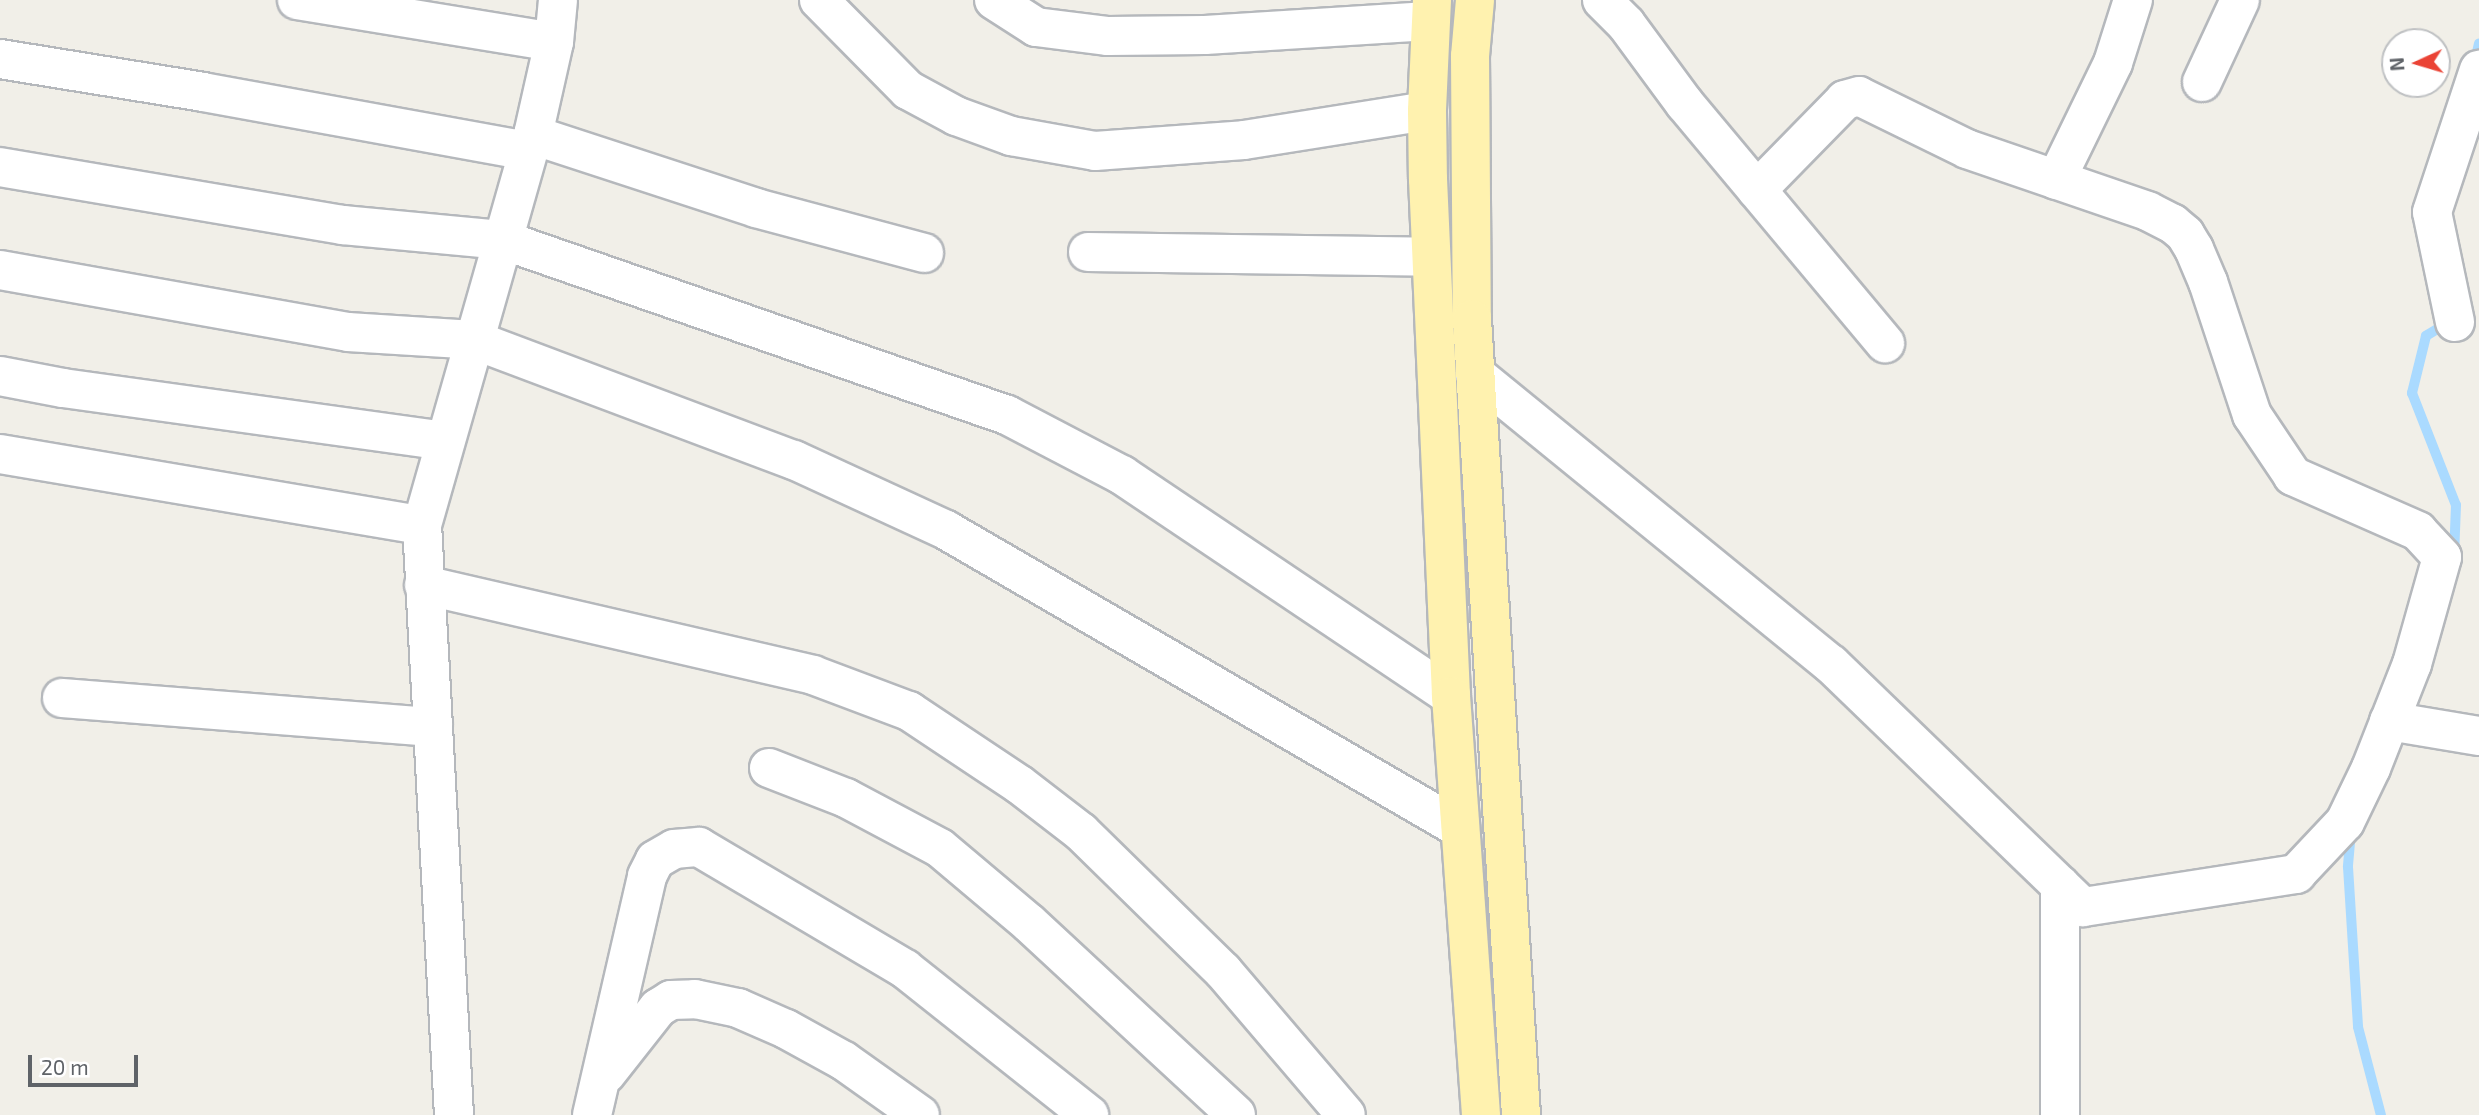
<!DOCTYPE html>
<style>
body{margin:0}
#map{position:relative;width:2479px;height:1115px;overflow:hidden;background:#f1efe8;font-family:"Exo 2",sans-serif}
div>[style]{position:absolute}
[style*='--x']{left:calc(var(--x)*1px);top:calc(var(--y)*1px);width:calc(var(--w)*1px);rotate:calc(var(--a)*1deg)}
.stream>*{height:10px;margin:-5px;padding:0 5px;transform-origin:5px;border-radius:5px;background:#aadaff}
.roads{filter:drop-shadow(2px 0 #b5b8bc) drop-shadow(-2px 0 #b5b8bc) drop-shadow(0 2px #b5b8bc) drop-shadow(0 -2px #b5b8bc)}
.minor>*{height:38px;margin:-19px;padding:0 19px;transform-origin:19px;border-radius:19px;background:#fff}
.major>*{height:38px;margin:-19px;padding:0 19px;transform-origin:19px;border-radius:19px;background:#fff2af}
span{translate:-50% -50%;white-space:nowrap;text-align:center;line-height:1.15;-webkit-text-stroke:5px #fff;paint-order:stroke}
.north{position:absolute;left:2381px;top:28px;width:70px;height:70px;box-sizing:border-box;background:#fff;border:2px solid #bfc1c3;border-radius:50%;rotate:266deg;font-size:19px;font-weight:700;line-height:28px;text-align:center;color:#5f6368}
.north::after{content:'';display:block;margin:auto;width:24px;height:32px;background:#ea4335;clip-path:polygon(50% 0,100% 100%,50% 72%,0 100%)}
.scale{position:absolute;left:28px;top:1055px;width:110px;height:32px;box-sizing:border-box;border:4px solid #5f6368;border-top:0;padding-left:9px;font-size:21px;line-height:24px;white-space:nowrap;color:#5f6368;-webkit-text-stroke:5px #fff;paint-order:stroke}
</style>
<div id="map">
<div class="stream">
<div style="--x:2474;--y:65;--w:22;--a:-77"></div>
<div style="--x:2449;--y:322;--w:27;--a:149"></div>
<div style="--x:2426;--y:336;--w:59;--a:103.8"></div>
<div style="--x:2412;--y:393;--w:120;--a:68.6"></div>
<div style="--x:2456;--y:505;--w:51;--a:92.2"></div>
<div style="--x:2351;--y:831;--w:36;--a:95"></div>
<div style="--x:2348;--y:867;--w:160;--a:86.4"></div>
<div style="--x:2358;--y:1027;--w:91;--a:75.4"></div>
</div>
<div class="roads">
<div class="minor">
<div style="--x:297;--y:0;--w:260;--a:9.3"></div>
<div style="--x:819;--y:0;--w:127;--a:45.3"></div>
<div style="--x:908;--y:90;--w:55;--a:28.4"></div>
<div style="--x:956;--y:116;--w:59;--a:20"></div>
<div style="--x:1011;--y:136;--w:85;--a:10.1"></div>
<div style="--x:1095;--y:151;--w:149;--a:-4.2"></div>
<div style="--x:1244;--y:140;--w:185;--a:-9"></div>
<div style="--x:994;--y:0;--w:50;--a:32.7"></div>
<div style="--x:1036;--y:27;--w:73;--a:7.1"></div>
<div style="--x:1108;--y:36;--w:97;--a:-0.6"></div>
<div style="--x:1205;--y:35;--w:224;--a:-3.6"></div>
<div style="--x:1602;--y:0;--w:34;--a:45"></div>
<div style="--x:1626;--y:24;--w:99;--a:53.6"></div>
<div style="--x:1685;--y:104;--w:312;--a:50.1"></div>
<div style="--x:0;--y:59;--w:206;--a:9.2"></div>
<div style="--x:203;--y:92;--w:330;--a:10.3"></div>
<div style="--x:2202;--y:82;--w:90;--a:-65.1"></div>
<div style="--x:533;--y:135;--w:235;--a:18.1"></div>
<div style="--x:756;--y:208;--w:174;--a:15"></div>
<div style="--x:0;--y:167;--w:348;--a:9.6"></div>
<div style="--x:343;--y:225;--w:161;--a:5.4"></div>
<div style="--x:503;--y:240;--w:534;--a:19.15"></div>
<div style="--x:1007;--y:415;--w:130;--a:27.6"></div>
<div style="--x:1122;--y:475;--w:396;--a:33.9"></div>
<div style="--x:2056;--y:180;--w:130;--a:-64"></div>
<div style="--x:2113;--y:63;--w:66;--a:-72.4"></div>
<div style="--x:1088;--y:252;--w:343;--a:0.8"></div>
<div style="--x:0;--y:270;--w:353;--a:10.1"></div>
<div style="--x:348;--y:332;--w:126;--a:3.6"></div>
<div style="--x:474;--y:340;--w:342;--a:20.6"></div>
<div style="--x:794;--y:460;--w:167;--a:24.7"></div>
<div style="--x:946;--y:530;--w:593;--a:30.15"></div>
<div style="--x:2455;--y:322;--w:112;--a:-101.8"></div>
<div style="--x:2432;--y:212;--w:150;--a:-71.7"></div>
<div style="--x:1475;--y:374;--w:459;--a:39.2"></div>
<div style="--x:1831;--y:664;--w:350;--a:44"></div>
<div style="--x:2083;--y:907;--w:216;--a:-8.8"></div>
<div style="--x:2296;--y:874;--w:71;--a:-46.7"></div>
<div style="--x:2345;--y:822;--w:60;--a:-64.3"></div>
<div style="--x:2371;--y:768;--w:112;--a:-68.5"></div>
<div style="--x:2412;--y:664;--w:111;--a:-74.3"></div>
<div style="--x:2442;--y:557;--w:35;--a:-133"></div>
<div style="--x:2418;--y:531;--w:137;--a:-156.3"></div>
<div style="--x:2293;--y:476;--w:73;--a:-123.9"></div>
<div style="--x:2252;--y:415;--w:140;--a:-108.3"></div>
<div style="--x:2208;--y:282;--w:36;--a:-113"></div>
<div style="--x:2194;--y:249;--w:17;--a:-121"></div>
<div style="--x:2185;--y:234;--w:16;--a:-140"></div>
<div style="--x:2173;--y:224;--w:28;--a:-153"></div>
<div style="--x:2148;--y:211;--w:191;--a:-161.1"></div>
<div style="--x:1967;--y:149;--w:120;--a:-153.9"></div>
<div style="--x:1859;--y:96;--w:15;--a:164"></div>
<div style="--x:1845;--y:100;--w:126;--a:134.4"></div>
<div style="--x:0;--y:376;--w:64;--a:10.8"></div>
<div style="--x:63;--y:388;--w:386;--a:7.9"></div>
<div style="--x:0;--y:454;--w:428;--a:9.6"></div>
<div style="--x:424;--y:585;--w:399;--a:13"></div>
<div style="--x:813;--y:675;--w:103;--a:20.6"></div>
<div style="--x:909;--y:711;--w:133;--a:33.7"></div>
<div style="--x:1020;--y:785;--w:77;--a:37.6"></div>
<div style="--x:1081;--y:832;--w:199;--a:44.4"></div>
<div style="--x:1223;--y:971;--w:189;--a:49.5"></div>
<div style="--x:62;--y:698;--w:372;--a:4.5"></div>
<div style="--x:2389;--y:721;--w:91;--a:9.5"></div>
<div style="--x:769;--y:768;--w:83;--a:21.3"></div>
<div style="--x:846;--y:798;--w:106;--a:28"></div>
<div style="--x:940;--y:848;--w:116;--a:40.1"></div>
<div style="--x:1029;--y:923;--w:282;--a:42.8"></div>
<div style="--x:2060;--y:885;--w:230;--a:90"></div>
<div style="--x:606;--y:1074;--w:84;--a:-51.8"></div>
<div style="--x:658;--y:1008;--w:15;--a:-32"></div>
<div style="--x:671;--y:1000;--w:24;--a:-2"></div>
<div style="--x:695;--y:999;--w:44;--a:11.8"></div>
<div style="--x:738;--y:1008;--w:52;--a:23.6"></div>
<div style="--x:786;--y:1029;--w:66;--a:28.9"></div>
<div style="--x:844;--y:1061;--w:93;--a:35.4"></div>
<div style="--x:454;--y:1115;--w:591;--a:-93.1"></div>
<div style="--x:422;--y:525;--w:405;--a:-74.1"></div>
<div style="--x:533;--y:135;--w:95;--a:-77.3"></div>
<div style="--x:554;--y:42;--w:42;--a:-84.6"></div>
<div style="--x:592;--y:1115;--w:245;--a:-77"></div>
<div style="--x:647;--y:876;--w:18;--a:-63"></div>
<div style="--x:655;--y:860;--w:22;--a:-30"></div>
<div style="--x:674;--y:849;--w:25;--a:-5"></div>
<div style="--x:699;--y:847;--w:239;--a:30.6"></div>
<div style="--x:905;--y:969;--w:235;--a:38.4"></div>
</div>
<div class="major">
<div style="--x:1432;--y:0;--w:111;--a:92.6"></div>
<div style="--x:1427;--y:111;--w:68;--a:89.2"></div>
<div style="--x:1428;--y:179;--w:518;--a:87.45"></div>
<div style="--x:1451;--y:696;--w:420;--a:85.9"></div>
<div style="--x:1475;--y:0;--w:56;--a:95.1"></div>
<div style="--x:1470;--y:56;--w:263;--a:89.6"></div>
<div style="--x:1472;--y:319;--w:798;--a:86.48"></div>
</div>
</div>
<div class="north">N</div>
<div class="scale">20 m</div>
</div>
